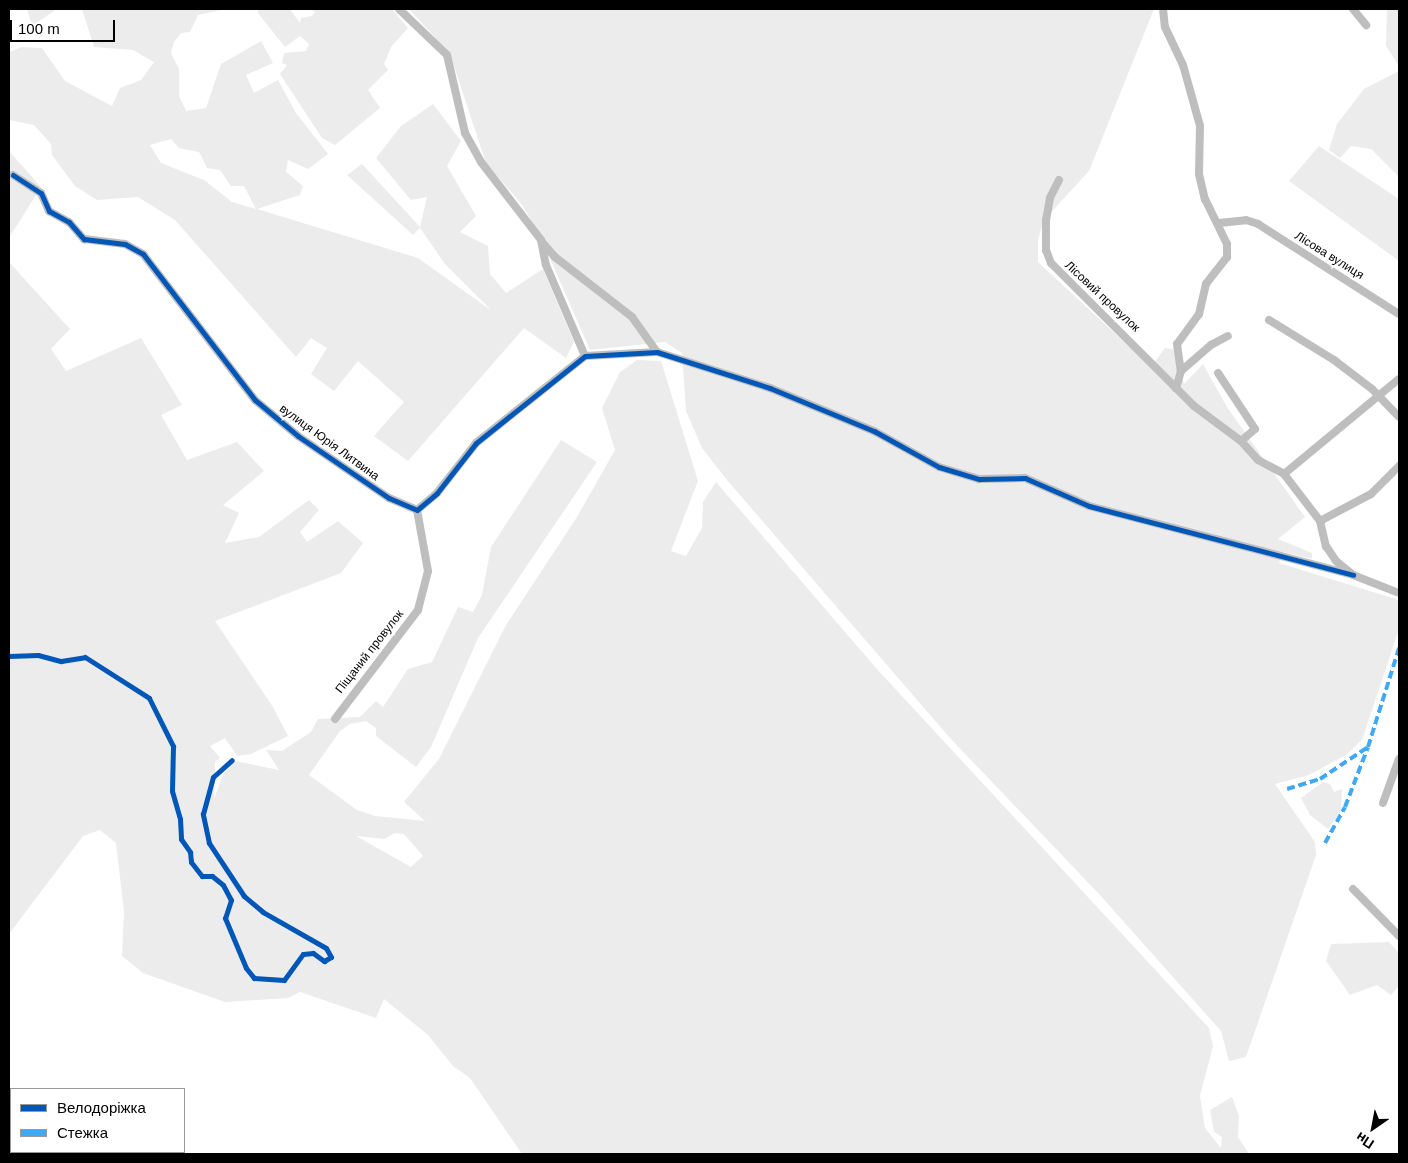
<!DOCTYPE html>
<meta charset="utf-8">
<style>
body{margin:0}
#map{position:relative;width:1408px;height:1163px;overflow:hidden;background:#fff;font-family:Arial,sans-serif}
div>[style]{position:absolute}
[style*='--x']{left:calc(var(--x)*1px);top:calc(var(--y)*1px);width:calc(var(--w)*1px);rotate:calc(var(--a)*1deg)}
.green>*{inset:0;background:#ececec}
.minor>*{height:8px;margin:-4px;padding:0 4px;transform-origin:4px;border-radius:4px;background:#bebebe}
.quiet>*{height:4px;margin-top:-2px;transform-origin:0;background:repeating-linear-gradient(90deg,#3fa9f5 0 8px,transparent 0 12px)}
.cycleway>*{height:5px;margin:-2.5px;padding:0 2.5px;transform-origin:2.5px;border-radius:2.5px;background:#0057b8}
span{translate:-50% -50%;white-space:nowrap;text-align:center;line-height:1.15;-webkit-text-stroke:4.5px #fff;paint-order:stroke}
.street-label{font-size:12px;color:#000}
.frame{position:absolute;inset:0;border:10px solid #000;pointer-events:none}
.legend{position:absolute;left:10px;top:1088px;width:175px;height:65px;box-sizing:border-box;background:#fff;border:1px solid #999;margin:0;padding:6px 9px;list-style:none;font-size:15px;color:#000}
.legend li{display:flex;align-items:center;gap:10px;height:25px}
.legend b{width:25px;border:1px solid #999}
.north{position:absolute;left:1348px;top:1103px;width:50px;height:50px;-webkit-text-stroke:4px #fff;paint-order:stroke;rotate:213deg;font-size:14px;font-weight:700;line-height:20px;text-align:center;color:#000}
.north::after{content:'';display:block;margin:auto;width:18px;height:22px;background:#000;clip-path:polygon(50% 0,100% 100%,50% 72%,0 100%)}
.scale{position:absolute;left:10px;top:20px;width:105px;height:22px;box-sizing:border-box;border:2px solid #000;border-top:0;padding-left:6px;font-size:15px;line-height:18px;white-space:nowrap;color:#000;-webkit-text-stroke:4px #fff;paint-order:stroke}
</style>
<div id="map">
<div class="green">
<div style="clip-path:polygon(27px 9px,57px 9px,32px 26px)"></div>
<div style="clip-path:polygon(evenodd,82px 9px,225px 9px,198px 15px,190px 32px,181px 33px,174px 42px,171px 53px,179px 69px,179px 96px,186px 111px,206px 108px,221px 64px,261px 41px,273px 63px,246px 75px,254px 93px,278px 80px,296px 113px,328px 154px,308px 169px,288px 160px,286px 172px,303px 186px,300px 195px,257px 209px,418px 258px,492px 311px,445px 264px,420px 228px,413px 235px,347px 175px,362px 164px,420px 227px,427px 197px,411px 200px,376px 158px,401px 126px,433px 104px,461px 141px,447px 166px,476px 216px,460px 232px,488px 246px,490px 274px,506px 293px,543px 269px,574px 342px,566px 358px,524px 328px,408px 461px,374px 436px,404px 402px,358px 361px,334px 391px,311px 374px,327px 348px,311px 338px,296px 357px,175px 220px,138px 197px,97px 200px,75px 186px,52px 155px,51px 144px,34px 125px,9px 120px,9px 52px,22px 47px,42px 48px,65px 81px,112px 106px,120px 88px,141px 80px,154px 62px,133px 50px,94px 47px,82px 9px,171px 139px,179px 148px,199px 152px,207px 168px,220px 170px,231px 186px,244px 186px,256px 209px,232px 202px,204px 180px,161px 163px,150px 145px,171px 139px)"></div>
<div style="clip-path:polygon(260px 9px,290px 9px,300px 23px,301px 18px,312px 16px,315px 12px,310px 9px,392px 9px,408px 28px,391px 47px,384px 64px,388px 70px,368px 90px,380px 108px,335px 145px,322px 138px,280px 74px,287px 65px,282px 63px,284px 53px,306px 51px,309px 44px,300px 36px,285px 47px,257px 12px)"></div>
<div style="clip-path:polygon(409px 9px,1154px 9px,1089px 171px,1044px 220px,1038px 239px,1038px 262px,1151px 367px,1165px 348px,1175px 350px,1184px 384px,1203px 364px,1227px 407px,1305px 517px,1278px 539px,1312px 553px,1312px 559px,1283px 552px,1279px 563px,1399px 600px,1399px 629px,1362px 740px,1346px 755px,1309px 775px,1275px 784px,1315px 842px,1316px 855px,1246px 1057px,1229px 1061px,1221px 1031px,1100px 895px,950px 738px,727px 480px,702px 448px,686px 411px,682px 353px,665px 342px,590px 350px,542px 240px,523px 206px,486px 163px,450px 54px)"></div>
<div style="clip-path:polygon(1387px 9px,1399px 9px,1399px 66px,1386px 46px)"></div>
<div style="clip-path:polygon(1399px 71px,1399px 177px,1371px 149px,1351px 146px,1340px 158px,1329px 150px,1337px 124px,1364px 89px)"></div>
<div style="clip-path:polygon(1319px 146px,1399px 199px,1399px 261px,1289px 181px)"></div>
<div style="clip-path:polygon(9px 151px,41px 187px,9px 238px)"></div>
<div style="clip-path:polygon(evenodd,9px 262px,70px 329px,51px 349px,66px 371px,141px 338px,182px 405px,161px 415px,187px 460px,237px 442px,264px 471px,223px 505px,239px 513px,225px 543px,259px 537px,309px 500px,319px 510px,300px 532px,307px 542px,338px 521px,363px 543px,341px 573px,215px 621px,273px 707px,288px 736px,251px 754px,237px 756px,225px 738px,210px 746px,220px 758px,215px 762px,214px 799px,223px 775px,235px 761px,279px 770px,266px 750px,282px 751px,311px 732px,318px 719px,360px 717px,376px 701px,383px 707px,408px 669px,432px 662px,458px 607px,473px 612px,482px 595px,491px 547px,561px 440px,597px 462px,478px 638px,431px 747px,416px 767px,376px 736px,376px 728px,366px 721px,350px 724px,340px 731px,309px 775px,357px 810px,375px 816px,425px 821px,404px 802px,439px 759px,506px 625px,577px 517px,615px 450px,602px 408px,620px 372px,637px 360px,661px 361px,698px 481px,671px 551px,686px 556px,702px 528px,703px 502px,716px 482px,876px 668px,1209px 1028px,1213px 1046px,1200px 1096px,1205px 1128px,1221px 1148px,1222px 1137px,1214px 1132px,1210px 1110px,1232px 1097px,1239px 1116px,1238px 1137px,1249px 1154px,522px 1154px,470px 1078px,453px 1066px,428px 1035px,384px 999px,376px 1018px,300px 992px,288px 998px,225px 1002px,143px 973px,122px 956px,124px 911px,116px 843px,100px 830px,83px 836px,9px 934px,9px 262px,395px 833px,404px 834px,423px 856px,411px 867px,356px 836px,384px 839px,395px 833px)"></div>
<div style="clip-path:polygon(1323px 782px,1330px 784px,1334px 792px,1342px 789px,1341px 811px,1328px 829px,1310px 815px,1301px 798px)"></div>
<div style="clip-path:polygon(1389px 942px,1399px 953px,1399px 986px,1391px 995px,1377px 985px,1350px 995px,1326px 961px,1331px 944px)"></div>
</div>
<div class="minor">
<div style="--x:399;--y:9;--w:66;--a:43.8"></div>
<div style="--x:447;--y:55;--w:80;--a:77"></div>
<div style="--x:465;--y:133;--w:33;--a:61"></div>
<div style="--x:481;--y:162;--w:98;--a:52.4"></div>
<div style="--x:541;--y:240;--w:25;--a:79"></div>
<div style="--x:546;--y:265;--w:99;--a:66.8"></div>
<div style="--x:1163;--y:9;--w:18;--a:84"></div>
<div style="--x:1165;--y:27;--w:42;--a:64.7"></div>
<div style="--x:1183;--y:65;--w:63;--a:74.4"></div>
<div style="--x:1200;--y:126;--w:48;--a:91.2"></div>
<div style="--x:1199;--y:174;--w:26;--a:77"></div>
<div style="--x:1205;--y:199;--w:50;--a:63.9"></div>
<div style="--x:1227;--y:244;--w:13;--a:90"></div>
<div style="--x:1227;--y:257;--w:34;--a:128"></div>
<div style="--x:1206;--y:284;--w:31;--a:103"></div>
<div style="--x:1199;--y:314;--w:37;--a:126"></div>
<div style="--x:1177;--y:344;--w:27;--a:82"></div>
<div style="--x:1181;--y:371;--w:18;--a:106"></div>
<div style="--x:1353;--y:9;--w:21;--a:51"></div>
<div style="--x:13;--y:175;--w:33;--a:33"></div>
<div style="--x:41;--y:193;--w:20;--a:66"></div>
<div style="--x:49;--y:211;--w:23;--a:29"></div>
<div style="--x:69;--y:222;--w:23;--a:49"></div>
<div style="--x:84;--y:239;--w:41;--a:7"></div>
<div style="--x:125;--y:244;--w:21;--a:29"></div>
<div style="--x:143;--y:254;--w:184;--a:52.5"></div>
<div style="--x:255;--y:400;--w:56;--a:39.9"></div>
<div style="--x:298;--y:436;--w:110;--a:34.3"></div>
<div style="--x:389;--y:498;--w:30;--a:23"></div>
<div style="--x:417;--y:510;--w:26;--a:-40"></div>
<div style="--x:437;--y:493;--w:63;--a:-52"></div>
<div style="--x:476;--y:443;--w:139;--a:-38.6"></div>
<div style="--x:1059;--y:180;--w:20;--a:117"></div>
<div style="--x:1050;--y:198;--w:22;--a:100"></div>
<div style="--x:1046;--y:220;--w:30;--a:90"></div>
<div style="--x:1046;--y:250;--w:14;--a:69"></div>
<div style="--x:1051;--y:263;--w:202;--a:45"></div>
<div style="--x:1194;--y:406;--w:59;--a:36.7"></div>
<div style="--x:1219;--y:223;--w:27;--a:-6"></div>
<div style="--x:1246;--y:220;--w:13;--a:18"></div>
<div style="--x:1258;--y:224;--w:167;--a:32.6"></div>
<div style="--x:542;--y:242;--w:20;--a:49"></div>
<div style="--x:555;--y:257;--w:98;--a:37.9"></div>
<div style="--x:632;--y:317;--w:43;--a:54.5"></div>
<div style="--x:1269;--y:320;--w:76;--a:31.6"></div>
<div style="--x:1334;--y:360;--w:48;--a:37.3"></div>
<div style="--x:1372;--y:389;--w:39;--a:46"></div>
<div style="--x:585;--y:356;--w:72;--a:-3.2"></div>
<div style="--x:657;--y:352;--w:119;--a:17.7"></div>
<div style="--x:770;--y:388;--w:113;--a:22.5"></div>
<div style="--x:874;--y:431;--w:74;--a:29"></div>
<div style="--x:939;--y:467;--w:42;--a:16.7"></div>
<div style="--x:979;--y:479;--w:46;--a:-1.2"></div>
<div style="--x:1025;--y:478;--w:70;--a:23.6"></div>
<div style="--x:1089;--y:506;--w:273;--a:14.6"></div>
<div style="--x:1181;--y:371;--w:40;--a:-41"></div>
<div style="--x:1211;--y:345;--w:19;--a:-28"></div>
<div style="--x:1218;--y:373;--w:67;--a:56.5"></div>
<div style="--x:1255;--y:429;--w:18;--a:139"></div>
<div style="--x:1241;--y:441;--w:25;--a:48"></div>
<div style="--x:1258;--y:460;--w:30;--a:28"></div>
<div style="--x:1284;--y:474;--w:59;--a:52.5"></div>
<div style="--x:1320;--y:521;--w:26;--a:77"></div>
<div style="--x:1326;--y:546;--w:18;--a:56"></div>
<div style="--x:1336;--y:561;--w:22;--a:39"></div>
<div style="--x:1353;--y:575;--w:49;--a:21.4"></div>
<div style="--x:1284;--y:474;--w:149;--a:-39.6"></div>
<div style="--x:1320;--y:521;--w:58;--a:-27.9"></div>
<div style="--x:1371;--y:494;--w:40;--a:-45"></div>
<div style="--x:335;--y:719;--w:137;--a:-52.7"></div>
<div style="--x:418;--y:610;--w:40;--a:-75.6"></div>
<div style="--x:428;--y:571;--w:62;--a:-100.2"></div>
<div style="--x:1383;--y:803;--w:47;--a:-70"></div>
<div style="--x:1353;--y:889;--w:66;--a:45.6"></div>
</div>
<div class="quiet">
<div style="--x:1287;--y:789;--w:34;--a:-17"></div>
<div style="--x:1320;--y:779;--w:58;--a:-33.7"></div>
<div style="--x:1325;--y:843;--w:41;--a:-60.9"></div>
<div style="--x:1345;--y:807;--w:64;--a:-69"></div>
<div style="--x:1368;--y:747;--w:104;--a:-72.6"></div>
</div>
<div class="cycleway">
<div style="--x:13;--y:175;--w:33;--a:33"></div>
<div style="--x:41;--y:193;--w:20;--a:66"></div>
<div style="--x:49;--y:211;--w:23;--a:29"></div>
<div style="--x:69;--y:222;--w:23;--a:49"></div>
<div style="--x:84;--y:239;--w:41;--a:7"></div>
<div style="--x:125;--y:244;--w:21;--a:29"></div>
<div style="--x:143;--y:254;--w:184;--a:52.5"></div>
<div style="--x:255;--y:400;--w:56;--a:39.9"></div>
<div style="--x:298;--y:436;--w:110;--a:34.3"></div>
<div style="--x:389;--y:498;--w:30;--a:23"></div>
<div style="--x:417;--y:510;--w:26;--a:-40"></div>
<div style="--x:437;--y:493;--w:63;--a:-52"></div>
<div style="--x:476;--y:443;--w:139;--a:-38.6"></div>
<div style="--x:585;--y:356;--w:72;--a:-3.2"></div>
<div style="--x:657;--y:352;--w:119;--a:17.7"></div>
<div style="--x:770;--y:388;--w:113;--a:22.5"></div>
<div style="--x:874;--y:431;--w:74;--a:29"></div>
<div style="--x:939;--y:467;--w:42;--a:16.7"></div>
<div style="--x:979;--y:479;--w:46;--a:-1.2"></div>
<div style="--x:1025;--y:478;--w:70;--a:23.6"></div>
<div style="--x:1089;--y:506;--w:273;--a:14.6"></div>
<div style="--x:9;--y:656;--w:29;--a:-2"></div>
<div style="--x:38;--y:655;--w:24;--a:15"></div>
<div style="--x:61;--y:661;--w:24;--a:-9"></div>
<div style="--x:85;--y:657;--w:76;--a:32.6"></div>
<div style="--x:149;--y:698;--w:54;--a:63.4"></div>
<div style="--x:173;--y:746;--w:45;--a:91.3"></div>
<div style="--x:172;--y:791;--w:29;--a:74"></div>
<div style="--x:180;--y:819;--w:20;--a:87"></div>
<div style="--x:181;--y:839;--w:16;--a:55"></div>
<div style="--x:190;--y:852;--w:10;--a:84"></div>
<div style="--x:191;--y:862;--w:18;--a:52"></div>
<div style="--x:202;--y:876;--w:10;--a:0"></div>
<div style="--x:212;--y:876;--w:14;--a:39"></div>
<div style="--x:223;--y:885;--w:17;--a:62"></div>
<div style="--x:231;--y:900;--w:19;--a:108"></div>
<div style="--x:225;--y:918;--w:54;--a:67.2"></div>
<div style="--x:246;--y:968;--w:13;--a:51"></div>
<div style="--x:254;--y:978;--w:30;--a:4"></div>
<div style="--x:284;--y:980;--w:32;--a:-54"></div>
<div style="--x:303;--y:954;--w:10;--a:-6"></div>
<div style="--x:313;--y:953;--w:14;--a:36"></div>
<div style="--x:324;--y:961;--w:8;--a:-30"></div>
<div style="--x:331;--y:957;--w:10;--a:-119"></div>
<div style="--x:326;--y:948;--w:73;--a:-150.3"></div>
<div style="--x:263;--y:912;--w:25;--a:-140"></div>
<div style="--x:244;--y:896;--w:64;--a:-123.4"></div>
<div style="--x:209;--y:843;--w:30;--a:-102"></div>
<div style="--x:203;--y:814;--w:38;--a:-75"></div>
<div style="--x:213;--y:777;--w:25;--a:-42"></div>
</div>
<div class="street-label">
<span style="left:1329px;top:256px;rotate:32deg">Лісова вулиця</span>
<span style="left:1102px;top:297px;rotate:43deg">Лісовий провулок</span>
<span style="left:329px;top:443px;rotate:36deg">вулиця Юрія Литвина</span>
<span style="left:370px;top:652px;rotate:-52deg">Піщаний провулок</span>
</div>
<div class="frame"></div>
<ul class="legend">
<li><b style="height:6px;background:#0057b8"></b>Велодоріжка</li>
<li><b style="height:6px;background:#3fa9f5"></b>Стежка</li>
</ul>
<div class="north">Пн</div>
<div class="scale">100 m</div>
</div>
